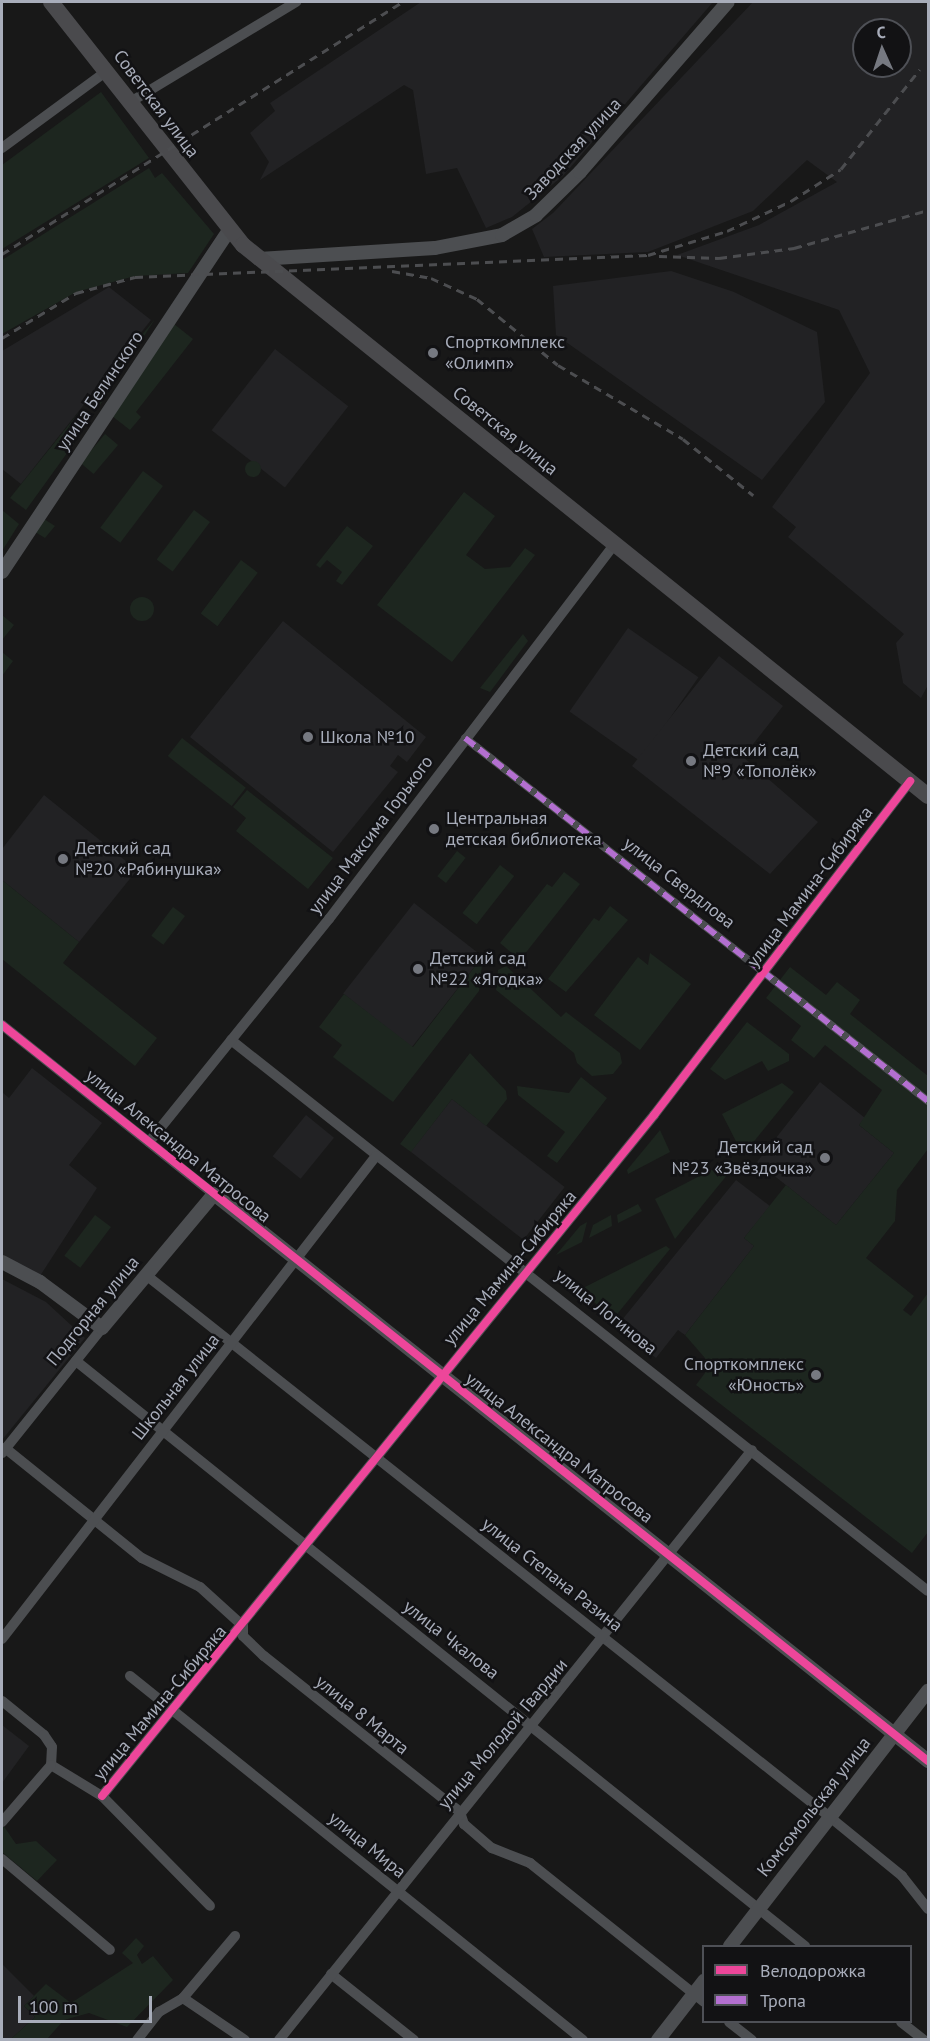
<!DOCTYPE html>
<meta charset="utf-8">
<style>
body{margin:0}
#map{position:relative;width:930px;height:2041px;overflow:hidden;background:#181818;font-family:"PT Sans",sans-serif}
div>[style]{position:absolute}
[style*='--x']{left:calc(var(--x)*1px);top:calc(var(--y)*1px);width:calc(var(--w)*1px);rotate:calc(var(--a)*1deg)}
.built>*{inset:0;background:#222224;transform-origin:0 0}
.green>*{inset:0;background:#1d261f;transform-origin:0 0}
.round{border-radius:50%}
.pedestrian>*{height:8px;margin:-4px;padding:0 4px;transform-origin:4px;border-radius:4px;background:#4c4e51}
.minor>*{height:10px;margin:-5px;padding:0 5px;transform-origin:5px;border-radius:5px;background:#4c4e51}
.tertiary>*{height:14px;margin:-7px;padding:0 7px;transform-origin:7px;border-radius:7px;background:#4c4e51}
.primary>*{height:16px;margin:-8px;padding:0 8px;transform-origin:8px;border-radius:8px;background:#4a4a4d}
.rail>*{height:3px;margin-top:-1.5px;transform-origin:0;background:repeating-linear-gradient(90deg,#4c4d50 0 8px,transparent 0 14px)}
.quiet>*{height:6px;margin-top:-3px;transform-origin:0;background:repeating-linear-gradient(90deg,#b36fd0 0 12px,transparent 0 18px)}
.cycleway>*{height:8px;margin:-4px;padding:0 4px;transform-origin:4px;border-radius:4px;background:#ed469a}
.dots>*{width:16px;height:16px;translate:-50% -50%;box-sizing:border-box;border:3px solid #121214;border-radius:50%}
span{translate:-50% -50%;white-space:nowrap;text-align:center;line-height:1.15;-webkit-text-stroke:5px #121214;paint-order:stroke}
.street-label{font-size:18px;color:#a8adba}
.poi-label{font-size:18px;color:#a8adba}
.left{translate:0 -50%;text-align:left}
.right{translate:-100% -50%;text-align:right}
.frame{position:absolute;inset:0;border:3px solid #a8adba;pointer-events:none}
.legend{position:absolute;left:702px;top:1945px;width:210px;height:78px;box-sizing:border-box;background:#121214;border:2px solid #4e5056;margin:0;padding:8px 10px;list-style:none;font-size:18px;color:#a8adba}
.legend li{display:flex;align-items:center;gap:12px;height:30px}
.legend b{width:30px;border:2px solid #4e5056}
.north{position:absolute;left:852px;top:18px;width:60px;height:60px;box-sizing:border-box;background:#121214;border:2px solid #4e5056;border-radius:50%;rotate:357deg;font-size:16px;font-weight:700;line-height:24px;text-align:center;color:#a8adba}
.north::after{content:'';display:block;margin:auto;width:21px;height:27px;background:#767981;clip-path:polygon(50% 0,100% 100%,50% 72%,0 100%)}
.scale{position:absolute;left:18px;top:1996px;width:134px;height:27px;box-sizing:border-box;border:3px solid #a8adba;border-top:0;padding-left:8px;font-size:18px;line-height:21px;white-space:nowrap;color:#a8adba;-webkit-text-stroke:4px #121214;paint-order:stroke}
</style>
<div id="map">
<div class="built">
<div style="clip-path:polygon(421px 2px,713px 2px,563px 176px,512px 217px,486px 228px,457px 168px,426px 174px,413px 90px,404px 85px,260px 180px,269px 162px,250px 133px,275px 111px,270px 103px)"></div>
<div style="clip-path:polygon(evenodd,753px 2px,928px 2px,928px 685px,921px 698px,903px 683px,896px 643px,904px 634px,788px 537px,796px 527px,772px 507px,870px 373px,839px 310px,677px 255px,759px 225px,837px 182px,807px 160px,753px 211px,648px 252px,544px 257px,532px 229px,553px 213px,753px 2px,864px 30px,900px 30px,900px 66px,864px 66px,864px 30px)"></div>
<div style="clip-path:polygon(671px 271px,734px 292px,817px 332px,825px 402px,762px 480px,556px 335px,553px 286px)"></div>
<div style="clip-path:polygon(109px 287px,151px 320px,21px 484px,2px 469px,2px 351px)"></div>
<div style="left:275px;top:349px;width:93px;height:103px;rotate:38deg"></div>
<div style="clip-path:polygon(283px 621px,426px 737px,407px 762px,398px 755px,390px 766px,398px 772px,333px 852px,190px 737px)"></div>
<div style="left:628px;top:628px;width:86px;height:102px;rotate:35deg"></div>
<div style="clip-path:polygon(719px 656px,783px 706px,743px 757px,818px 822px,770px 874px,632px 766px)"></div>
<div style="clip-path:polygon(44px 795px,137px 870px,79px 942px,2px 880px,2px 849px)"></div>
<div style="left:414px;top:903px;width:87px;height:115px;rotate:38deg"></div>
<div style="clip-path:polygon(32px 1068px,102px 1123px,69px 1165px,97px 1188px,40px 1276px,2px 1256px,2px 1092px,9px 1098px)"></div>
<div style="clip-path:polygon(820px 1082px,865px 1118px,859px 1125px,894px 1153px,836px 1225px,757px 1162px)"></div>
<div style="left:452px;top:1099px;width:143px;height:67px;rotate:38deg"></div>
<div style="left:306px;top:1115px;width:36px;height:53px;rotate:39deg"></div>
<div style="clip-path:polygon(736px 1180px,770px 1206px,744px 1238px,754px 1246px,685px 1335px,678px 1330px,656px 1358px,617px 1326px)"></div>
<div style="clip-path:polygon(2px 1279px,46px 1302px,85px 1338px,2px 1440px)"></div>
<div style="clip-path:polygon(2px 1725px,29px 1746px,2px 1783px)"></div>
<div style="clip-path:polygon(2px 1964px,34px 1996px,24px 2006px,35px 2017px,11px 2039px,2px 2039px)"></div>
</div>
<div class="green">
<div style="clip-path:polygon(101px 92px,149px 158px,2px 249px,2px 165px)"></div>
<div style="clip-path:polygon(149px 168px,155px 178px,162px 173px,214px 234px,188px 273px,135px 276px,76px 292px,2px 334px,2px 260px)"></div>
<div style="clip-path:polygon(155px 319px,100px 405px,95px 406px,88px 400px)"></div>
<div style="clip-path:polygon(174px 324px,193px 339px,136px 412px,141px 417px,130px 430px,112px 416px)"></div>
<div style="clip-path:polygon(79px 412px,88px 424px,26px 510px,10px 498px)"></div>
<div style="left:105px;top:434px;width:17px;height:38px;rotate:40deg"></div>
<div class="round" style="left:245px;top:461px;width:16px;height:16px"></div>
<div style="left:143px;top:471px;width:25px;height:71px;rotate:37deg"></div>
<div style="clip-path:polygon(464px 492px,495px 516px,466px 555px,485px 569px,510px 567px,525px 548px,535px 555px,452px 662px,377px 605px)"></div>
<div style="clip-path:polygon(2px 510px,19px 524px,2px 551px)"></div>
<div style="left:194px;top:510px;width:20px;height:62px;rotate:37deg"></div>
<div style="clip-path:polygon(44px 519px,55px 526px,45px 538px,35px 532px)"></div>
<div style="clip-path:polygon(347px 526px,373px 546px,342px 585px,336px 581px,342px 572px,327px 560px,320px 568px,316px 565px)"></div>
<div style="left:241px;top:560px;width:21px;height:67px;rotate:37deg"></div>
<div class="round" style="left:130px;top:597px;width:24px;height:24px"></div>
<div style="clip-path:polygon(2px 615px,14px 625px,2px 640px)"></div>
<div style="clip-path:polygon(523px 634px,528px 641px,490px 692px,480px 688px)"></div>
<div style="clip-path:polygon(2px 652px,13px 661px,2px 676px)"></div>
<div style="left:182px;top:738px;width:81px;height:23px;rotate:38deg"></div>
<div style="clip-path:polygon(247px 790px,333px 858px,308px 889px,236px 831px,246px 818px,233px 807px)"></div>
<div style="left:457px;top:851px;width:11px;height:32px;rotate:38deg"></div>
<div style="left:500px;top:865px;width:18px;height:61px;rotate:38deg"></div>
<div style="clip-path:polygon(564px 872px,580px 884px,520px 960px,500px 943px,547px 884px,552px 887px)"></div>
<div style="clip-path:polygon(2px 880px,79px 942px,63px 963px,157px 1038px,135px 1066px,2px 959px)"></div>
<div style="clip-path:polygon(610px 906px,628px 920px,566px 992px,548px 979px,594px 918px,599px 921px)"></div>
<div style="left:173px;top:907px;width:15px;height:36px;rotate:37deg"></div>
<div style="clip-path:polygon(650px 953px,691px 984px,640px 1050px,594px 1015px,638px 957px,648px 965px)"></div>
<div style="clip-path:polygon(483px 956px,479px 991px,393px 1102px,333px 1057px,342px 1045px,319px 1027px,344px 994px,413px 1047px)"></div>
<div style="clip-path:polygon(506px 966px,561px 1017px,566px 1012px,620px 1053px,622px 1063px,613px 1074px,592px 1076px,577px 1063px,574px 1053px,496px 990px,498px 970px)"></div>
<div style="clip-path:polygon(790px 967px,826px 995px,837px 982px,860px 1000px,850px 1014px,928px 1076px,928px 1149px,897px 1190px,895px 1221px,866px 1258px,914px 1296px,903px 1310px,911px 1316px,928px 1293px,928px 1532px,912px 1553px,696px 1385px,711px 1365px,685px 1335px,754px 1246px,744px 1238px,786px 1185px,836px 1225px,894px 1153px,859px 1125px,882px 1090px,825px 1045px,814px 1058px,791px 1040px,801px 1026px,766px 998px)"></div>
<div style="clip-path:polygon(747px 1022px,789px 1054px,789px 1061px,768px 1071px,762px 1061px,725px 1080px,710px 1069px)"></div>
<div style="clip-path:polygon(470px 1053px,506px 1091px,507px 1099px,486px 1126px,452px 1099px,411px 1152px,400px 1144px)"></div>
<div style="clip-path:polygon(581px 1077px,607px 1098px,557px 1163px,547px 1156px,565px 1132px,518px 1095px,517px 1086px,569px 1093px)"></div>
<div style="clip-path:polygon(782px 1083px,794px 1092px,743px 1155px,722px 1114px)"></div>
<div style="clip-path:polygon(660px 1130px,670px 1152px,628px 1174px,627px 1170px)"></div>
<div style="clip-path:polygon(725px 1163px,732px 1169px,675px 1239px,655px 1199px)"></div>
<div style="clip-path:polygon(638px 1204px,642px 1211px,618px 1223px,617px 1215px)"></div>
<div style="left:95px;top:1215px;width:20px;height:51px;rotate:37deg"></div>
<div style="clip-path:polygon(611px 1215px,612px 1226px,589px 1238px,593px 1225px)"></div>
<div style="clip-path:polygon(587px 1222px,582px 1242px,556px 1255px,580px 1226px)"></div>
<div style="clip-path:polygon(666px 1246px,670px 1249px,614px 1318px,579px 1290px)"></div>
<div style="clip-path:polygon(3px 1825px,16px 1844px,36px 1841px,57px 1860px,37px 1881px,2px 1852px)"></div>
<div style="clip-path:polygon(136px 1938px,144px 1946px,137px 1955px,142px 1964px,153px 1956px,173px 1980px,127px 2027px,89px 2013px,64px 2020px,47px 2039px,11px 2039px,35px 2017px,24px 2006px,46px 1984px,71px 2003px,133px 1963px,122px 1953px)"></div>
</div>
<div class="pedestrian">
<div style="--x:465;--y:738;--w:588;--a:38.1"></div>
</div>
<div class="minor">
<div style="--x:132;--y:101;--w:192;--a:-31.1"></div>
<div style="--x:2;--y:148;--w:130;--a:-36.3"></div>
<div style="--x:2;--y:1025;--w:271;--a:38.6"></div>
<div style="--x:231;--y:1040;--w:888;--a:38.33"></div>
<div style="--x:149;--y:1142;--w:287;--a:-51.1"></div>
<div style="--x:329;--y:919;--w:472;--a:-52.7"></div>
<div style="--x:146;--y:1275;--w:874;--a:38.4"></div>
<div style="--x:831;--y:1818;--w:92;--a:39.2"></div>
<div style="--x:902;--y:1876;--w:42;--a:51.8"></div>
<div style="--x:76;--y:1361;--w:935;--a:38.75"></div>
<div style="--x:5;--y:1448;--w:176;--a:38.8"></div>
<div style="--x:142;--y:1558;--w:65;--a:26.6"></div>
<div style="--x:200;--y:1587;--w:58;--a:42.2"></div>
<div style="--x:243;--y:1626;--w:10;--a:90"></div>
<div style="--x:243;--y:1636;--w:29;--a:44"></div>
<div style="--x:264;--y:1656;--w:251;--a:38.5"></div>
<div style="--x:460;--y:1812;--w:13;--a:72"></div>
<div style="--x:464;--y:1824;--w:37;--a:41"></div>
<div style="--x:492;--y:1848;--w:41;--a:21.5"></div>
<div style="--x:530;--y:1863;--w:223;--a:38.6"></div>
<div style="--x:2;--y:1453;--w:160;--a:-51.3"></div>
<div style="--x:2;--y:1639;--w:611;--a:-52.25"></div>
<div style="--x:130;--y:1676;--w:581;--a:38.78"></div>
<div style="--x:2;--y:1701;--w:54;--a:39"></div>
<div style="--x:44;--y:1735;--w:14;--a:56"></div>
<div style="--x:52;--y:1747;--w:18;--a:93"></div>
<div style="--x:51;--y:1765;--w:60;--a:31.3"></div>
<div style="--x:102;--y:1796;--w:154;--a:45.5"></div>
<div style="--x:102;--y:1796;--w:877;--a:-50.97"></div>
<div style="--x:654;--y:1115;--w:421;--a:-52.5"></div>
<div style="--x:2;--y:1822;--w:75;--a:-49.3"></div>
<div style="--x:2;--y:1859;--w:141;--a:40.1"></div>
<div style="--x:331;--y:1974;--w:106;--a:38.5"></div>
<div style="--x:183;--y:1998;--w:75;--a:34.1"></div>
<div style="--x:729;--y:2022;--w:29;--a:38"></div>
<div style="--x:901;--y:2022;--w:29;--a:38"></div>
<div style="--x:137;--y:2040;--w:36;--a:-52"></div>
<div style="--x:159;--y:2012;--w:28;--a:-30"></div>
<div style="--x:183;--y:1998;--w:81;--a:-50"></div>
<div style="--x:279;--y:2040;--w:756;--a:-51.28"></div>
</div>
<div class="tertiary">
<div style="--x:259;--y:259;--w:176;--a:-3.6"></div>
<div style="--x:435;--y:248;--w:68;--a:-11"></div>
<div style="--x:502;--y:235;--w:39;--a:-30"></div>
<div style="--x:536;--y:215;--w:62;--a:-44.3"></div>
<div style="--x:580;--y:172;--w:225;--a:-49"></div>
<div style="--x:2;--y:572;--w:410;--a:-56.4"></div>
<div style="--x:2;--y:1262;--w:43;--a:27.8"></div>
<div style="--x:40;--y:1282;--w:77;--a:36.6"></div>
<div style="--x:102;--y:1328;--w:175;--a:-50.1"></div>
<div style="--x:214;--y:1194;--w:912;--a:38.45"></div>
<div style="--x:730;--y:1946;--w:323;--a:-52.2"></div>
<div style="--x:658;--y:2040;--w:75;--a:-52.1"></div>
</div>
<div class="primary">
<div style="--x:51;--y:2;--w:310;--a:51.7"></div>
<div style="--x:243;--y:245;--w:879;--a:38.81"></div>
</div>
<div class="rail">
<div style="--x:2;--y:254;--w:473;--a:-32.2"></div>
<div style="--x:659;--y:256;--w:60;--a:1.9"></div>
<div style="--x:719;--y:258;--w:76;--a:-7.6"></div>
<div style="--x:794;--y:248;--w:139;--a:-15.8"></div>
<div style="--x:392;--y:271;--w:40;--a:10"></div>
<div style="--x:431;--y:278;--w:51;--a:24.5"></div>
<div style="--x:477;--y:299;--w:104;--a:39.2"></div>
<div style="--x:558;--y:365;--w:145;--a:30.6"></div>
<div style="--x:683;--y:439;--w:90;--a:38.7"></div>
<div style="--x:2;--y:338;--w:87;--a:-31.3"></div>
<div style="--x:76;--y:293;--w:61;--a:-15.2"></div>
<div style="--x:135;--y:277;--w:513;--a:-2.46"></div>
<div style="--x:648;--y:255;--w:83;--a:-16.9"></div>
<div style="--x:727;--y:231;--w:71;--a:-25.1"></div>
<div style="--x:791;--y:201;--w:59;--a:-32.6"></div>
<div style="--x:841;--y:169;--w:127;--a:-51.7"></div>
</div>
<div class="quiet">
<div style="--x:465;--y:738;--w:588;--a:38.1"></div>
</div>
<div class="cycleway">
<div style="--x:2;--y:1025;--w:1183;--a:38.48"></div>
<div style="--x:102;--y:1796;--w:877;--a:-50.97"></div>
<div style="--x:654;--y:1115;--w:421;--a:-52.5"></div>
</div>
<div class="dots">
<div style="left:433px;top:353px;background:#767981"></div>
<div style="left:308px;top:737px;background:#767981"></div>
<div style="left:691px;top:761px;background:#767981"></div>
<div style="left:434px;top:829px;background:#767981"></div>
<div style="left:63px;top:859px;background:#767981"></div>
<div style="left:418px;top:969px;background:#767981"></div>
<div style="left:825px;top:1158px;background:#767981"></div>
<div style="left:816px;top:1375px;background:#767981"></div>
</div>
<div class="street-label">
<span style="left:156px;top:104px;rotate:53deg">Советская улица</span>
<span style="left:573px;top:149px;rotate:-47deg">Заводская улица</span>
<span style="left:100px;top:391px;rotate:-56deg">улица Белинского</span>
<span style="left:505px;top:431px;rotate:39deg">Советская улица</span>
<span style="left:371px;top:835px;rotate:-53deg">улица Максима Горького</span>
<span style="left:679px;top:883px;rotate:38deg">улица Свердлова</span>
<span style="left:810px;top:887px;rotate:-53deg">улица Мамина-Сибиряка</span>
<span style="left:178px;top:1146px;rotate:39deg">улица Александра Матросова</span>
<span style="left:510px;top:1268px;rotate:-50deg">улица Мамина-Сибиряка</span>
<span style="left:93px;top:1311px;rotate:-51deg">Подгорная улица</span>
<span style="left:606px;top:1312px;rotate:39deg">улица Логинова</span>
<span style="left:176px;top:1387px;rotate:-52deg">Школьная улица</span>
<span style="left:559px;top:1448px;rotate:38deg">улица Александра Матросова</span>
<span style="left:552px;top:1575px;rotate:38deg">улица Степана Разина</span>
<span style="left:451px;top:1640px;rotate:38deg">улица Чкалова</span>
<span style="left:160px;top:1703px;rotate:-50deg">улица Мамина-Сибиряка</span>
<span style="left:362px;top:1715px;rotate:39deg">улица 8 Марта</span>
<span style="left:503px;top:1734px;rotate:-50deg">улица Молодой Гвардии</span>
<span style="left:814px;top:1807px;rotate:-52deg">Комсомольская улица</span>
<span style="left:367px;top:1845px;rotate:39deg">улица Мира</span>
</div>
<div class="poi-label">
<span class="left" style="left:445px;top:353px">Спорткомплекс<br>«Олимп»</span>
<span class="left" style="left:320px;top:737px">Школа №10</span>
<span class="left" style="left:703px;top:761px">Детский сад<br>№9 «Тополёк»</span>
<span class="left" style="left:446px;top:829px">Центральная<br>детская библиотека</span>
<span class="left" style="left:75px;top:859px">Детский сад<br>№20 «Рябинушка»</span>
<span class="left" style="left:430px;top:969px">Детский сад<br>№22 «Ягодка»</span>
<span class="right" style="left:813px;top:1158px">Детский сад<br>№23 «Звёздочка»</span>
<span class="right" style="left:804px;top:1375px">Спорткомплекс<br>«Юность»</span>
</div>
<div class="frame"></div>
<ul class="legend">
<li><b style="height:8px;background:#ed469a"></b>Велодорожка</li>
<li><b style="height:8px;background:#b36fd0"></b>Тропа</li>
</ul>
<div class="north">С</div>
<div class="scale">100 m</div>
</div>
